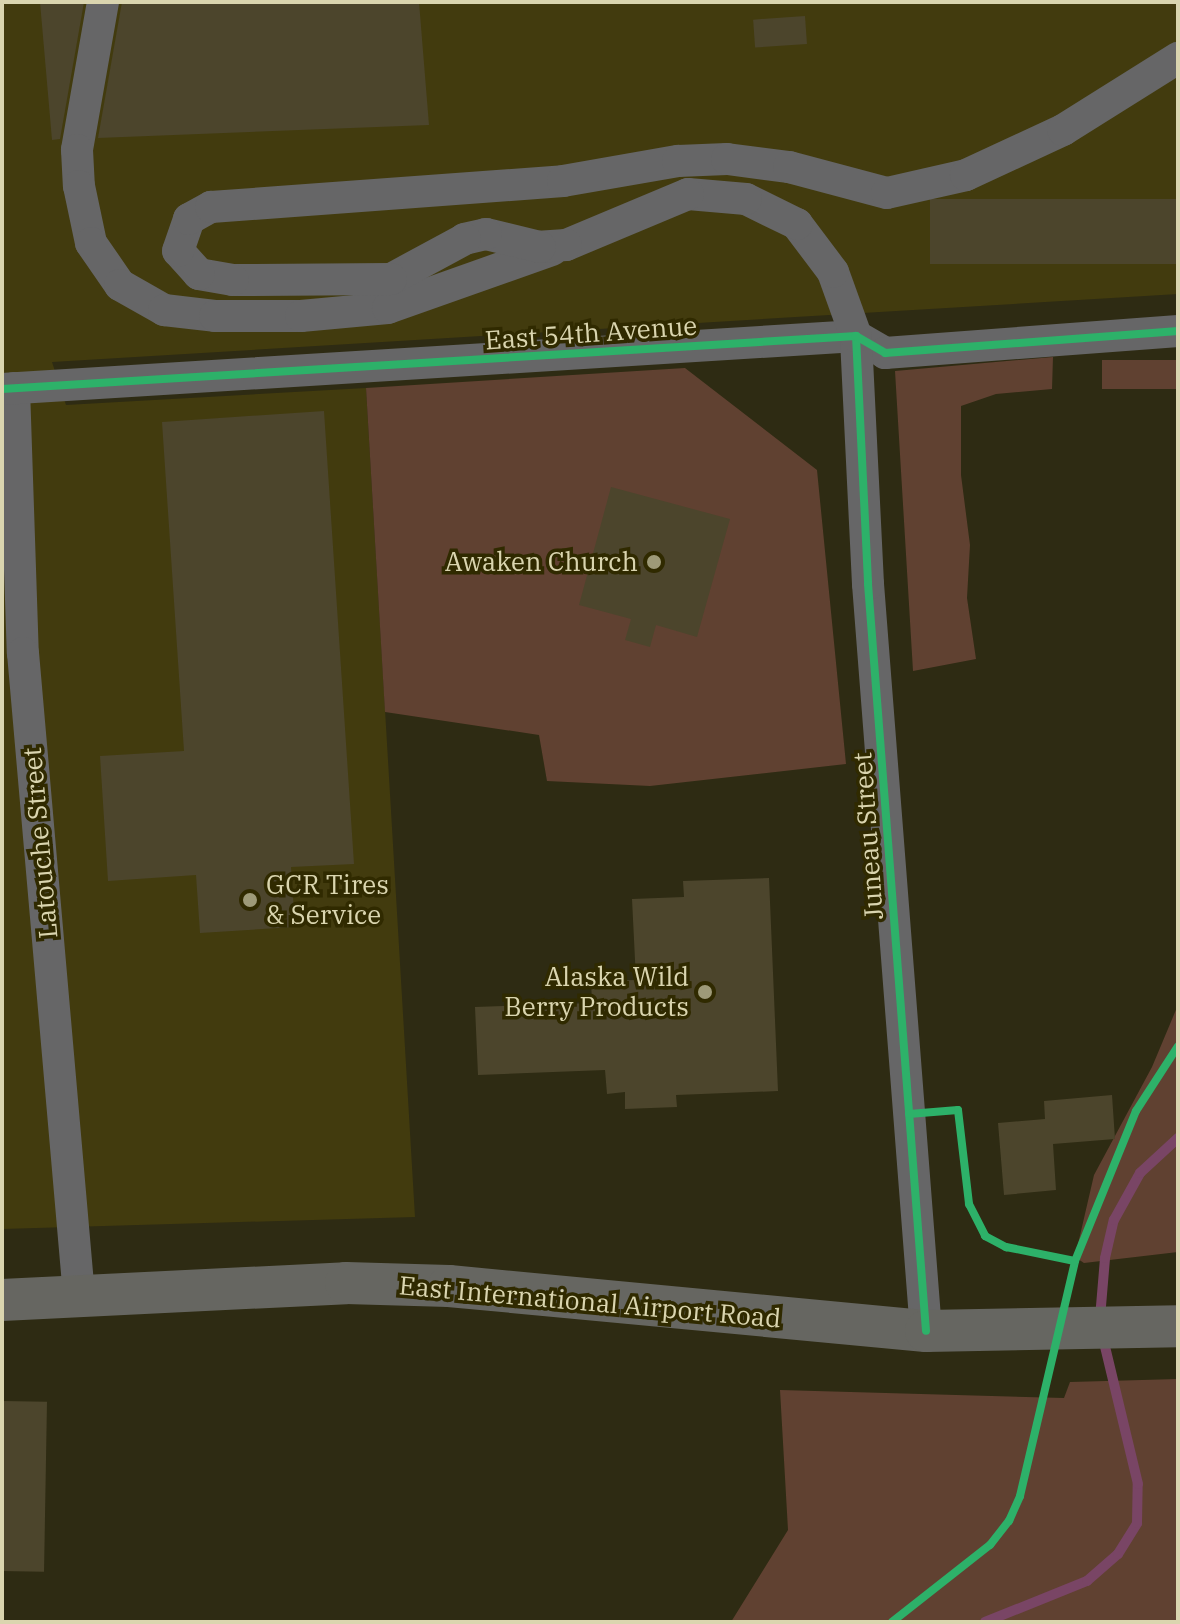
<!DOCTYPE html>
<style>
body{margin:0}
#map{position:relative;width:1180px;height:1624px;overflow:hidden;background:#2e2b13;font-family:"IBM Plex Serif",serif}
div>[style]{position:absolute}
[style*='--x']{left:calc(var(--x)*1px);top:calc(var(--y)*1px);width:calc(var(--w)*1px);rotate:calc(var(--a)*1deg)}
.built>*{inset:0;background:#423b0e}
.green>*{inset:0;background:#604131;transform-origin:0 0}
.stream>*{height:10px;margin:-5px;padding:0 5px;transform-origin:5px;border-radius:5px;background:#794565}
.building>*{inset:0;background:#4c452c;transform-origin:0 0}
.minor>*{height:32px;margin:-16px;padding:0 16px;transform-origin:16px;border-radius:16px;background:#666667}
.major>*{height:42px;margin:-21px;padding:0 21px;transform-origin:21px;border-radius:21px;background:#666661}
.cycleway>*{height:8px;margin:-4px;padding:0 4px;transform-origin:4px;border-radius:4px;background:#2db169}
.dots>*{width:22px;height:22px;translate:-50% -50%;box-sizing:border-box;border:4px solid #302a00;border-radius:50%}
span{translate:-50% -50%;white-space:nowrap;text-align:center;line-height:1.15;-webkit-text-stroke:7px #302a00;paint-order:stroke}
.street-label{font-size:26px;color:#dad5af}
.poi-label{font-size:26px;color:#dad5af}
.right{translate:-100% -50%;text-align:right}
.left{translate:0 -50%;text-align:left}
.frame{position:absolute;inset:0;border:4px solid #dad5af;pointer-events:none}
</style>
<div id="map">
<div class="built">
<div style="clip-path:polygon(2px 2px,1178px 2px,1178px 294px,52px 362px,66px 405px,366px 388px,415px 1217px,2px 1229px)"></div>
</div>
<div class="green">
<div style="clip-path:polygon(1053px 357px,1052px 389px,996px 394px,961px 406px,961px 475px,970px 545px,967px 598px,976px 659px,913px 671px,895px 371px)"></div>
<div style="left:1178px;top:360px;width:29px;height:76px;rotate:90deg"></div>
<div style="clip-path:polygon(685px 368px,817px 470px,846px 764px,650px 786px,547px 781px,539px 735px,385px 712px,366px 388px)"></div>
<div style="clip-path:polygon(1178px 1005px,1178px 1252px,1084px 1263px,1075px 1257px,1094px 1175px,1152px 1067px)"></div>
<div style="clip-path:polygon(1178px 1379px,1178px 1622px,731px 1622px,788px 1530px,780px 1390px,1064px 1398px,1070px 1382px)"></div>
</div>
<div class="stream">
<div style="--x:1100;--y:1318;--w:60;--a:-85.2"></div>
<div style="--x:1105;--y:1258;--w:39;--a:-77"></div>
<div style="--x:1114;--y:1220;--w:54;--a:-61"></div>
<div style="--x:1140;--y:1173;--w:52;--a:-42.6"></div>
<div style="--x:985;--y:1622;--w:110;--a:-21.9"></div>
<div style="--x:1087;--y:1581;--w:41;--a:-41.1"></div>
<div style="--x:1118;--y:1554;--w:36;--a:-58"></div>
<div style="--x:1137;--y:1523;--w:39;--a:-89"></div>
<div style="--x:1138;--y:1484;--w:150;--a:-103.5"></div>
</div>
<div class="building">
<div style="clip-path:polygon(40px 2px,84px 2px,60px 139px,52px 140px)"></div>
<div style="clip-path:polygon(122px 2px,419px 2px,429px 125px,98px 138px)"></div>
<div style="left:805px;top:16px;width:28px;height:52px;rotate:86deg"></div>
<div style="left:1178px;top:199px;width:65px;height:248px;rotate:90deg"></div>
<div style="clip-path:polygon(324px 411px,354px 864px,291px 867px,295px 927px,200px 933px,196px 875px,108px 881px,100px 756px,184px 751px,162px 422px)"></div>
<div style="clip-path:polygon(611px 487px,730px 519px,697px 637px,656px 625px,650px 647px,625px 640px,631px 619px,579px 605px)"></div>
<div style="clip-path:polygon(769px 878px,778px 1091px,676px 1095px,677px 1107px,625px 1109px,625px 1092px,607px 1094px,605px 1070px,478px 1075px,475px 1007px,592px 1003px,591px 981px,636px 980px,632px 899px,684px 897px,683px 881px)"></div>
<div style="clip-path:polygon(1112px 1095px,1115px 1139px,1053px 1144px,1056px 1190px,1004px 1195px,998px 1123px,1045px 1119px,1044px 1101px)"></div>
<div style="left:2px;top:1401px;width:45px;height:170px;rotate:1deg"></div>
</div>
<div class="minor">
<div style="--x:103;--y:2;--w:150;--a:100"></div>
<div style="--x:77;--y:150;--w:36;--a:87"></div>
<div style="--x:79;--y:186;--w:58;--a:78.1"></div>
<div style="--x:91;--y:243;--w:51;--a:55.4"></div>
<div style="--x:120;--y:285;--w:51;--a:29.6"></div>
<div style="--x:164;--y:310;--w:51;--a:6.7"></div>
<div style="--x:215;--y:316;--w:86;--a:0"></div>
<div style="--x:301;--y:316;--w:87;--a:-5.3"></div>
<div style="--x:388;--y:308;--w:174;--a:-19.5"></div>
<div style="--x:14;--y:388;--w:265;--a:88.1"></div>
<div style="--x:23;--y:653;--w:645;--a:85.02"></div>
<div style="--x:2;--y:389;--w:856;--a:-3.55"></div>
<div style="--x:856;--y:336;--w:34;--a:30"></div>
<div style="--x:885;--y:353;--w:294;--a:-4.3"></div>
<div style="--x:926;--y:1331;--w:749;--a:-94.44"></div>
<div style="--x:868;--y:584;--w:248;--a:-92.8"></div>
<div style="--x:856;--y:336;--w:68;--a:-109.8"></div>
<div style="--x:833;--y:272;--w:60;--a:-126.9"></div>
<div style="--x:797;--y:224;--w:57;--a:-153.9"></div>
<div style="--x:746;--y:199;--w:58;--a:-175.1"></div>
<div style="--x:688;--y:194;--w:132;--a:157.3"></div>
<div style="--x:566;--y:245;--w:26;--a:176"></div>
<div style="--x:540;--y:247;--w:56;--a:-166.5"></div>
<div style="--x:486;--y:234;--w:22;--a:167"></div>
<div style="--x:465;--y:239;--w:84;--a:151.6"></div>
<div style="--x:391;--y:279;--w:158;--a:179.6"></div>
<div style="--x:233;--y:280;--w:35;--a:-170"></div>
<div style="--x:199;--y:274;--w:31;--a:-132"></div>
<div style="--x:178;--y:251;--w:34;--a:-71"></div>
<div style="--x:189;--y:219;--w:25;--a:-29"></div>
<div style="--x:211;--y:207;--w:353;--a:-4.2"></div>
<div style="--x:563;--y:181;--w:117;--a:-9.9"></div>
<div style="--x:678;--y:161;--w:49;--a:-2.3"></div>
<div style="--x:727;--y:159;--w:63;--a:7.4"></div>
<div style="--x:789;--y:167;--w:101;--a:14.9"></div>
<div style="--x:887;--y:193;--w:81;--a:-12.8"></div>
<div style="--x:966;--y:175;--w:107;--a:-24.9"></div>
<div style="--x:1063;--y:130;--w:136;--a:-32.1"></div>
</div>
<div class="major">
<div style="--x:2;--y:1300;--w:344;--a:-2.8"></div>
<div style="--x:346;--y:1283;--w:103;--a:1.7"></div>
<div style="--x:449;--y:1286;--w:479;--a:5.4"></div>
<div style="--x:926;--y:1331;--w:252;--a:-1.1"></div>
</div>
<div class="cycleway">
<div style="--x:856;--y:336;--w:248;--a:87.2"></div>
<div style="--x:868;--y:584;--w:749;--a:85.56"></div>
<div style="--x:2;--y:389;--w:856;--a:-3.55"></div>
<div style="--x:856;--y:336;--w:34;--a:30"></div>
<div style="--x:885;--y:353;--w:294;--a:-4.3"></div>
<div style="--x:909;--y:1114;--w:49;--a:-4.7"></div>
<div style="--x:958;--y:1110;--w:95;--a:83.3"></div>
<div style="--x:969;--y:1204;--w:36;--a:63"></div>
<div style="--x:985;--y:1236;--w:24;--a:28"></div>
<div style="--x:1006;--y:1247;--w:70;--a:11.5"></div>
<div style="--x:892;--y:1622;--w:125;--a:-38.2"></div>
<div style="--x:990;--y:1545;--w:31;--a:-52"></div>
<div style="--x:1009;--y:1521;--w:27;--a:-66"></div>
<div style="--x:1020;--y:1496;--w:241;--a:-76.8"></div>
<div style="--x:1075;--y:1261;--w:162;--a:-67.9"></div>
<div style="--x:1136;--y:1111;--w:77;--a:-57.1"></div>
</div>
<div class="dots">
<div style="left:654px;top:562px;background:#9e9a78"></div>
<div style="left:250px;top:900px;background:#9e9a78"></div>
<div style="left:705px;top:992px;background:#9e9a78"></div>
</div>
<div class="street-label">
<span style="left:591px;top:333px;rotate:-4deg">East 54th Avenue</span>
<span style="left:868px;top:836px;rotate:-94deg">Juneau Street</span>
<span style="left:40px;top:843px;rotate:-95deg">Latouche Street</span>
<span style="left:590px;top:1302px;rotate:5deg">East International Airport Road</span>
</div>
<div class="poi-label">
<span class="right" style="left:638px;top:562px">Awaken Church</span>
<span class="left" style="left:266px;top:900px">GCR Tires<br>&amp; Service</span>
<span class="right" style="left:689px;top:992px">Alaska Wild<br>Berry Products</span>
</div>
<div class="frame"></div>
</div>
